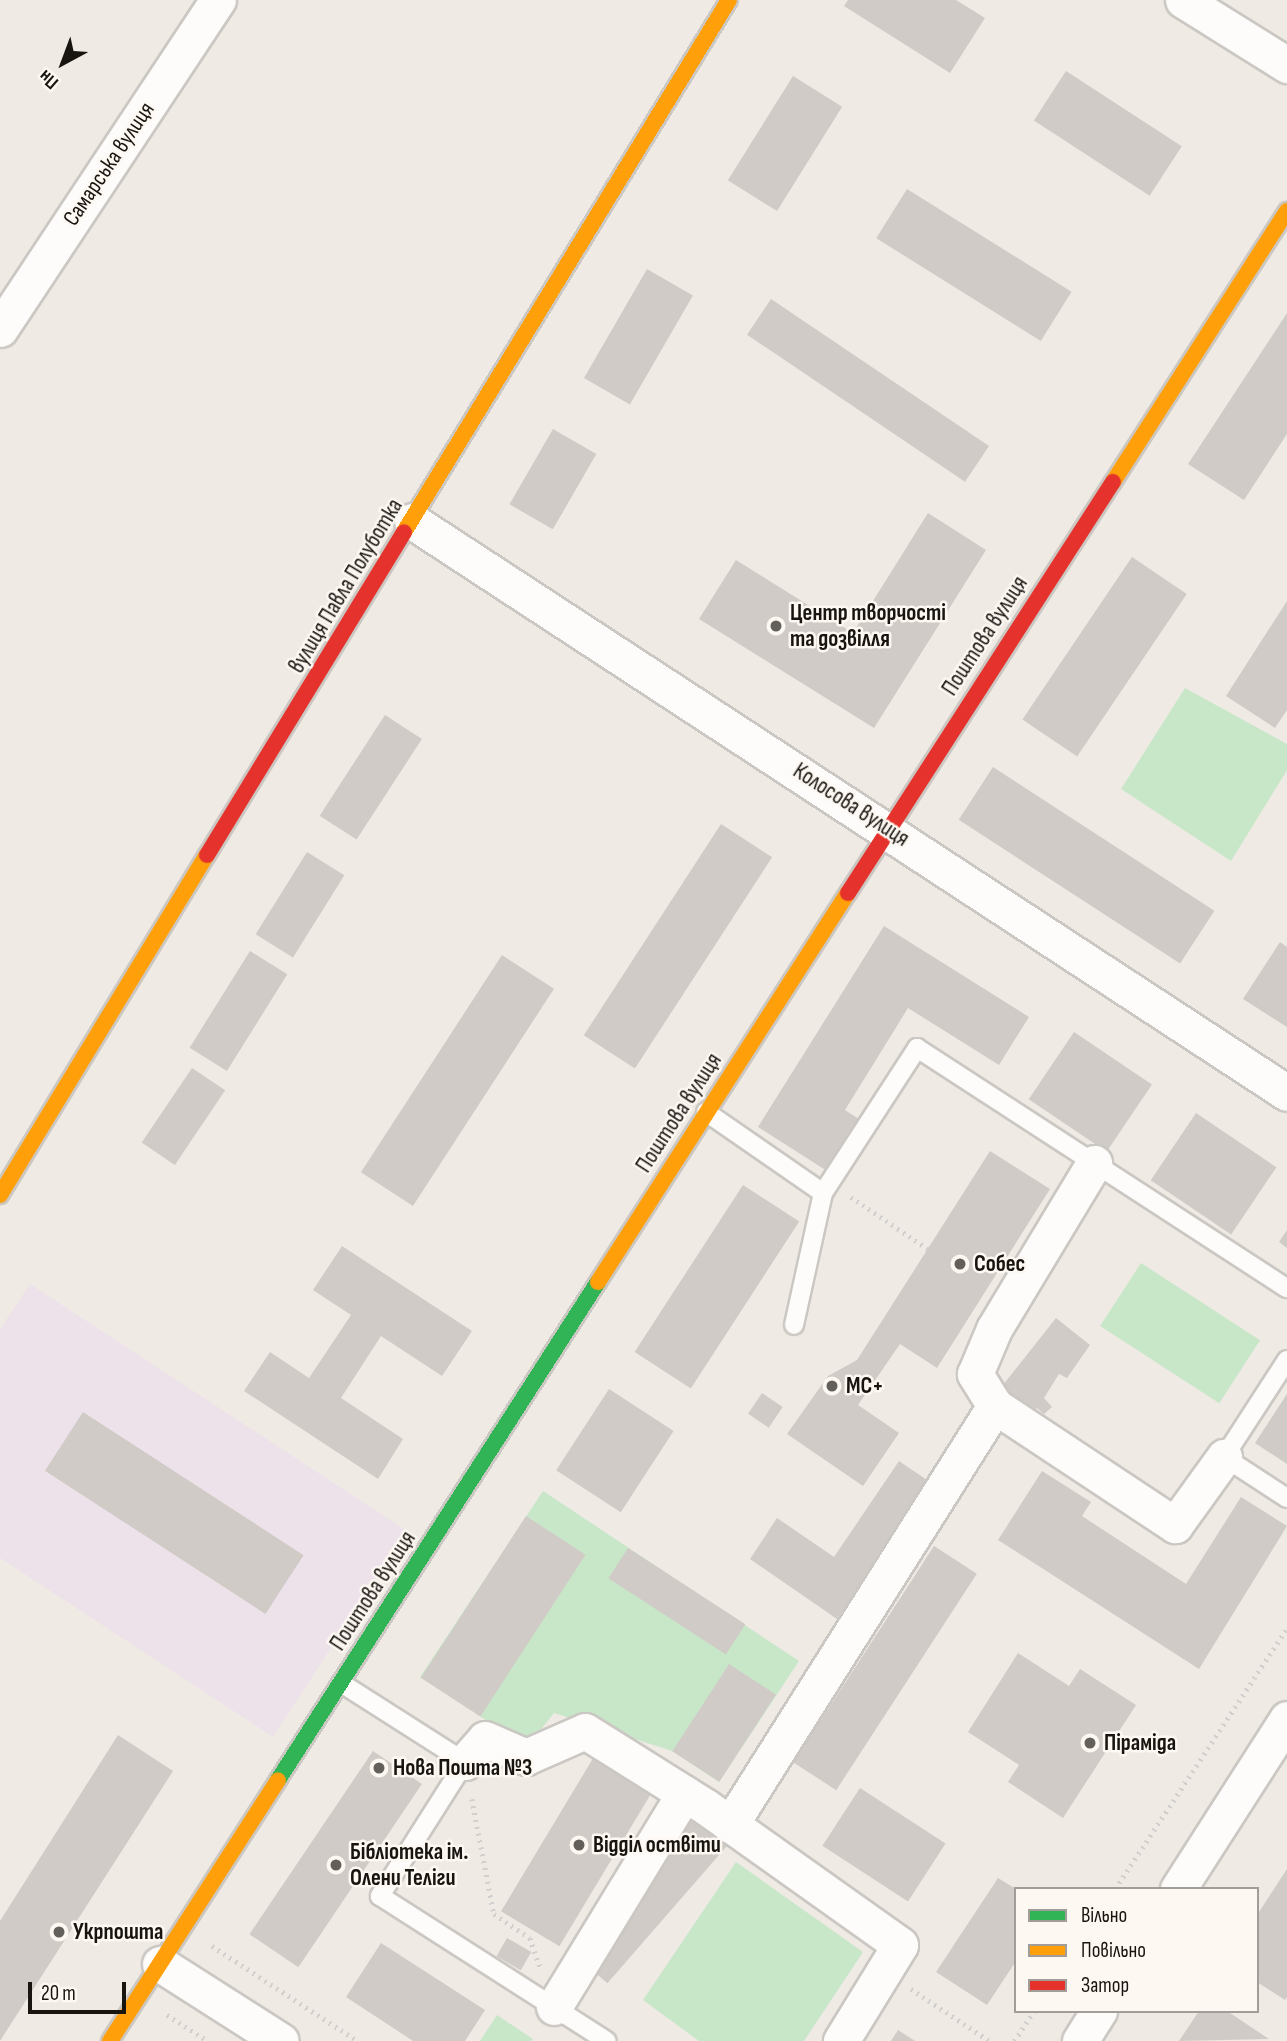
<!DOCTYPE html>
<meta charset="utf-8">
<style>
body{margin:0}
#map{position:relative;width:1287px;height:2041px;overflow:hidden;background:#efeae4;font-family:"Sofia Sans Condensed",sans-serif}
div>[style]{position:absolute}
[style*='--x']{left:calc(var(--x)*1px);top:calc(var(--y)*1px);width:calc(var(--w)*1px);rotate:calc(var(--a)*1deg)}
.education>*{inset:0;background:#ede2ea}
.green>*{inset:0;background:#c8e7c9;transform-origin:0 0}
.building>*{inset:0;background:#d0cbc6;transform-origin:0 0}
.path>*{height:4.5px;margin-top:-2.25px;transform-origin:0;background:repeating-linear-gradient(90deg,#d1d0ce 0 2px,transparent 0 7px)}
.roads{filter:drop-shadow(2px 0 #cbc7c2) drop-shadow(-2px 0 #cbc7c2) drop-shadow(0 2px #cbc7c2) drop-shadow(0 -2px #cbc7c2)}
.lane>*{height:18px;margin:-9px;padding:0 9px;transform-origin:9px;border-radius:9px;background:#fdfcfb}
.street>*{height:35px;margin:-17.5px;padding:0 17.5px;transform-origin:17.5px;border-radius:17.5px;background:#fdfcfb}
.fast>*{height:16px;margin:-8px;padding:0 8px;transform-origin:8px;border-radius:8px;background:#30b455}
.slow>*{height:16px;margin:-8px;padding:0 8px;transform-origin:8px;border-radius:8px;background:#ff9f0a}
.jam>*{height:16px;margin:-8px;padding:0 8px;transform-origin:8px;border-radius:8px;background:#e5322d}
.dots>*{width:19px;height:19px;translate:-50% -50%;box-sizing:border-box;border:4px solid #fef8f2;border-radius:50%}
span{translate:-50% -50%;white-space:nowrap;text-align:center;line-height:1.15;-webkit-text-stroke:5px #fef8f2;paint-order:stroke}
.street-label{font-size:23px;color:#181511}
.poi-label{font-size:23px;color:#181511;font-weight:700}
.left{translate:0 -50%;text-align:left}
.legend{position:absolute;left:1014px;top:1887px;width:245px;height:126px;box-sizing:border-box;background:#fef8f2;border:2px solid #a29d98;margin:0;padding:9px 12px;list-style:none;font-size:21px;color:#181511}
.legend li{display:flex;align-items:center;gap:14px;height:35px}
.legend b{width:35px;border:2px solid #a29d98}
.north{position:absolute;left:28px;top:28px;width:70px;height:70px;-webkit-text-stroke:5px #fef8f2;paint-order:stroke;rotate:221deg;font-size:19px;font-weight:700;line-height:28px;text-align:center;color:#181511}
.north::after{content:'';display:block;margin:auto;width:24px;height:32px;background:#181511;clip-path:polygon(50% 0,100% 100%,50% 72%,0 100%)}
.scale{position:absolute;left:28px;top:1982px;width:98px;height:32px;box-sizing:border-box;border:4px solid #181511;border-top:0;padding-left:9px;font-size:21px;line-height:24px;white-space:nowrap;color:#181511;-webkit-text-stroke:5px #fef8f2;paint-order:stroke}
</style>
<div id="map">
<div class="education">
<div style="clip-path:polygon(30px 1284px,407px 1531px,273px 1737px,0 1558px,0 1329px)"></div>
</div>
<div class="green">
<div style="clip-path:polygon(1185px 688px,1287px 744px,1287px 770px,1231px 861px,1121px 789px)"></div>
<div style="left:1141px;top:1263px;width:142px;height:75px;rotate:33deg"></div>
<div style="clip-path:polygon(543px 1491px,799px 1661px,719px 1782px,672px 1751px,554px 1713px,527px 1747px,420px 1677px)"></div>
<div style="clip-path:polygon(736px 1862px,863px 1952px,804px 2041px,699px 2041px,643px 2000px)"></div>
<div style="clip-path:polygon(497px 2015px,533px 2039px,531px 2041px,480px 2041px)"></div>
</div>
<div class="building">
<div style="clip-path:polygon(848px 0,956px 0,985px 18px,950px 73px,844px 6px)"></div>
<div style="left:1066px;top:71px;width:138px;height:59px;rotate:33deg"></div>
<div style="left:793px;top:76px;width:58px;height:123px;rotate:32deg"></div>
<div style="left:907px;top:189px;width:194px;height:58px;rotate:32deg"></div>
<div style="left:647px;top:269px;width:53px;height:126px;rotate:30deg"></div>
<div style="left:771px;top:299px;width:263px;height:43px;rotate:34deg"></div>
<div style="clip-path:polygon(1287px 313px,1287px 434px,1244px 500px,1188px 464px)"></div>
<div style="left:553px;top:429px;width:50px;height:87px;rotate:30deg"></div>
<div style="clip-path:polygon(928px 513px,986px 550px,874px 728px,699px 619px,736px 560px,853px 633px)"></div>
<div style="left:1132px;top:557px;width:66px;height:196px;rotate:34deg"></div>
<div style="clip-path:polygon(1287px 601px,1287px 710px,1275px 728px,1226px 696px)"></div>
<div style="left:385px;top:715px;width:44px;height:120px;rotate:33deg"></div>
<div style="left:993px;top:767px;width:264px;height:63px;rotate:33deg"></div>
<div style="left:721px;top:824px;width:61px;height:252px;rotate:33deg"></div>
<div style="left:307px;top:852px;width:44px;height:97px;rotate:32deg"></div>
<div style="clip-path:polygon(884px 926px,1029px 1017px,999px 1065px,908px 1008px,845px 1110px,859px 1119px,827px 1171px,758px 1127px)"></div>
<div style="clip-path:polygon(1280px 942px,1287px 947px,1287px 1027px,1243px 999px)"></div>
<div style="left:250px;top:951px;width:44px;height:114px;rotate:32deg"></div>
<div style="left:502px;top:955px;width:62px;height:259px;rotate:33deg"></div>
<div style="left:1074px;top:1032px;width:94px;height:81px;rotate:34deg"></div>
<div style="left:192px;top:1068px;width:40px;height:90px;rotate:34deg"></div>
<div style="left:1196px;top:1113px;width:97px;height:81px;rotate:34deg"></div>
<div style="clip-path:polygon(990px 1151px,1050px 1189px,937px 1368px,900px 1344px,858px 1405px,899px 1433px,863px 1486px,787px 1434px,828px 1376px,857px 1360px)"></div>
<div style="left:743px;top:1185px;width:67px;height:199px;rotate:33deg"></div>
<div style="clip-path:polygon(1287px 1230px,1287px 1248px,1279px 1242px)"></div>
<div style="clip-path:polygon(342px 1246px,472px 1331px,442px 1376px,381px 1336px,341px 1398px,403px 1439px,378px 1479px,244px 1391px,270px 1352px,309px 1378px,351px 1315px,313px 1290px)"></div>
<div style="clip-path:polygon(1056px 1318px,1090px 1345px,1067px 1378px,1059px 1374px,1044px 1398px,1052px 1407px,1044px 1414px,1037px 1408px,1024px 1419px,995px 1395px)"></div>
<div style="left:609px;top:1389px;width:77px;height:97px;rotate:33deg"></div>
<div style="left:762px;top:1393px;width:25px;height:25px;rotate:34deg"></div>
<div style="clip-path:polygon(1287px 1394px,1287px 1464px,1255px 1443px)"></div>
<div style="left:83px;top:1412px;width:263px;height:70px;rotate:33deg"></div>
<div style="clip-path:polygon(899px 1461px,930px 1482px,837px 1619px,750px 1559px,777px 1518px,834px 1557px)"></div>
<div style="clip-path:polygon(1042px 1471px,1091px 1502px,1082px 1516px,1186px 1584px,1241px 1497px,1287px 1526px,1199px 1669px,998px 1540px)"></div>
<div style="left:526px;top:1516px;width:71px;height:193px;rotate:33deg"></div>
<div style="left:934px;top:1546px;width:51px;height:258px;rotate:33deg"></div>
<div style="left:628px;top:1548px;width:140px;height:36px;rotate:33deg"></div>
<div style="clip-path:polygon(1018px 1653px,1069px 1686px,1080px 1669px,1136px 1705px,1063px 1818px,1008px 1782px,1019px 1765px,968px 1732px)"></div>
<div style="left:729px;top:1664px;width:56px;height:104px;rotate:33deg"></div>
<div style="clip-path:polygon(118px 1735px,173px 1771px,0 2041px,0 1921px)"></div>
<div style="left:601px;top:1745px;width:68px;height:194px;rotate:31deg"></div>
<div style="left:373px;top:1751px;width:59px;height:221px;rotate:34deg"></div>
<div style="left:860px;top:1788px;width:102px;height:69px;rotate:33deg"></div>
<div style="left:695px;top:1817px;width:43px;height:183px;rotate:41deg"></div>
<div style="clip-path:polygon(1287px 1869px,1287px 1997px,1285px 2000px,1257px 1982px,1257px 1915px)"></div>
<div style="clip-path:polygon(998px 1878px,1016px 1889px,1016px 1961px,987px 2005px,936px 1972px)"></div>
<div style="left:507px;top:1938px;width:28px;height:21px;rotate:30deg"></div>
<div style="clip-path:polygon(381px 1943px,485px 2010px,465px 2041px,413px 2041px,346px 1997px)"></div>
<div style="clip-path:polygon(1199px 2011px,1227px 2011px,1269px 2039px,1179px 2041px)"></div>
<div style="clip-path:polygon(898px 2030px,915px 2041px,891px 2041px)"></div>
</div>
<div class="path">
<div style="--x:851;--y:1197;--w:93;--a:34"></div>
<div style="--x:472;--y:1799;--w:117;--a:79.2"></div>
<div style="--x:494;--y:1914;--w:43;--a:33.7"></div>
<div style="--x:530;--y:1938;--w:31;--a:71"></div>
<div style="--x:1115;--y:1889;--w:313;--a:-56.6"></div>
<div style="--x:212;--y:1946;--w:174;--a:33.1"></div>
<div style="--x:911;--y:1989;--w:95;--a:33.4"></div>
<div style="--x:167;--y:2015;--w:49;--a:32.4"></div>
<div style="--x:1014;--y:2041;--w:36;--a:-56"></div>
</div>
<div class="roads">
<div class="lane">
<div style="--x:706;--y:1112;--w:142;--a:34.7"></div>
<div style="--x:823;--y:1193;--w:135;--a:102.4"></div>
<div style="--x:823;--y:1193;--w:173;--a:-57"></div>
<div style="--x:917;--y:1048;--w:441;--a:33"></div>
<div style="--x:1287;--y:1360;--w:116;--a:123"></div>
<div style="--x:1224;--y:1457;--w:75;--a:33.1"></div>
<div style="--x:341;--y:1683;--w:147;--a:32.5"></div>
<div style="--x:465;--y:1762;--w:159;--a:122.4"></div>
<div style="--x:380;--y:1896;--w:269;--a:32.6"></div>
</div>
<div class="street">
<div style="--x:1183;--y:0;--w:123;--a:32"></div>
<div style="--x:0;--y:329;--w:395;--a:-56.5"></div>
<div style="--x:412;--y:521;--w:1045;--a:33.17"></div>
<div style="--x:995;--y:1406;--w:38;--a:-122"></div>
<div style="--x:975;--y:1374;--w:49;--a:-67.1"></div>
<div style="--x:994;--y:1329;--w:194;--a:-58.9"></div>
<div style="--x:465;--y:1762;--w:30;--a:-49"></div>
<div style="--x:485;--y:1739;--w:45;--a:23.7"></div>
<div style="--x:526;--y:1757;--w:64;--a:-23.8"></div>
<div style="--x:585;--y:1731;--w:143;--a:32.1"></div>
<div style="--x:706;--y:1807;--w:238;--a:35.4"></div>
<div style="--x:900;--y:1945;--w:113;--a:121.6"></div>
<div style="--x:730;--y:1825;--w:496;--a:-57.7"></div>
<div style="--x:995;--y:1406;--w:216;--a:33.5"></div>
<div style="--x:1175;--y:1525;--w:84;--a:-54.2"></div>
<div style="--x:1178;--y:1889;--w:202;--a:-57.3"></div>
<div style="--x:160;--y:1964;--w:143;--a:32.5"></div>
<div style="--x:554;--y:2007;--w:250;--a:-58.6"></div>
<div style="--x:1080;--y:2041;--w:36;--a:-58"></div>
</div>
<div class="fast">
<div style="--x:278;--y:1780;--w:592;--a:-57.28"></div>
</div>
<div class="slow">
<div style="--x:1113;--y:482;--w:322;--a:-57.3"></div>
<div style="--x:404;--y:532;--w:623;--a:-58.58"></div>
<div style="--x:0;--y:1195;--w:398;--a:-58.7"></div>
<div style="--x:598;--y:1282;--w:462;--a:-57.3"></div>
<div style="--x:110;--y:2041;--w:310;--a:-57.2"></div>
</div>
<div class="jam">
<div style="--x:207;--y:855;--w:378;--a:-58.6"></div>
<div style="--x:848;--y:893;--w:489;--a:-57.2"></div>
</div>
</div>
<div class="dots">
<div style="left:776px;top:626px;background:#63605b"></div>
<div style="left:960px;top:1264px;background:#63605b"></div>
<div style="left:832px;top:1386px;background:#63605b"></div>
<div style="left:1090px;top:1743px;background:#63605b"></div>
<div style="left:379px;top:1768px;background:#63605b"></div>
<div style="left:579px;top:1845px;background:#63605b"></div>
<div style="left:336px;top:1865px;background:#63605b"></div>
<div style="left:59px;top:1932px;background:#63605b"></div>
</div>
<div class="street-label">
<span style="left:109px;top:164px;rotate:-56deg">Самарська вулиця</span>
<span style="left:346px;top:586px;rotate:-59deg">вулиця Павла Полуботка</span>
<span style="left:985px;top:636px;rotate:-57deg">Поштова вулиця</span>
<span style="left:851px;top:805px;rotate:33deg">Колосова вулиця</span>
<span style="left:679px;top:1113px;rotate:-57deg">Поштова вулиця</span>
<span style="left:373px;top:1591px;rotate:-57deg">Поштова вулиця</span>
</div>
<div class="poi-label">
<span class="left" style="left:790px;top:626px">Центр творчості<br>та дозвілля</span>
<span class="left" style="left:974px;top:1264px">Собес</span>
<span class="left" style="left:846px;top:1386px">МС+</span>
<span class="left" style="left:1104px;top:1743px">Піраміда</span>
<span class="left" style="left:393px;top:1768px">Нова Пошта №3</span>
<span class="left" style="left:593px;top:1845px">Відділ оствіти</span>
<span class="left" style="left:350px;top:1865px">Бібліотека ім.<br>Олени Теліги</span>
<span class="left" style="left:73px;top:1932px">Укрпошта</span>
</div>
<ul class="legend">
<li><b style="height:9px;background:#30b455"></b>Вільно</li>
<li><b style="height:9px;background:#ff9f0a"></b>Повільно</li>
<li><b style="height:9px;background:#e5322d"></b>Затор</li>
</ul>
<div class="north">Пн</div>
<div class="scale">20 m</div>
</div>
